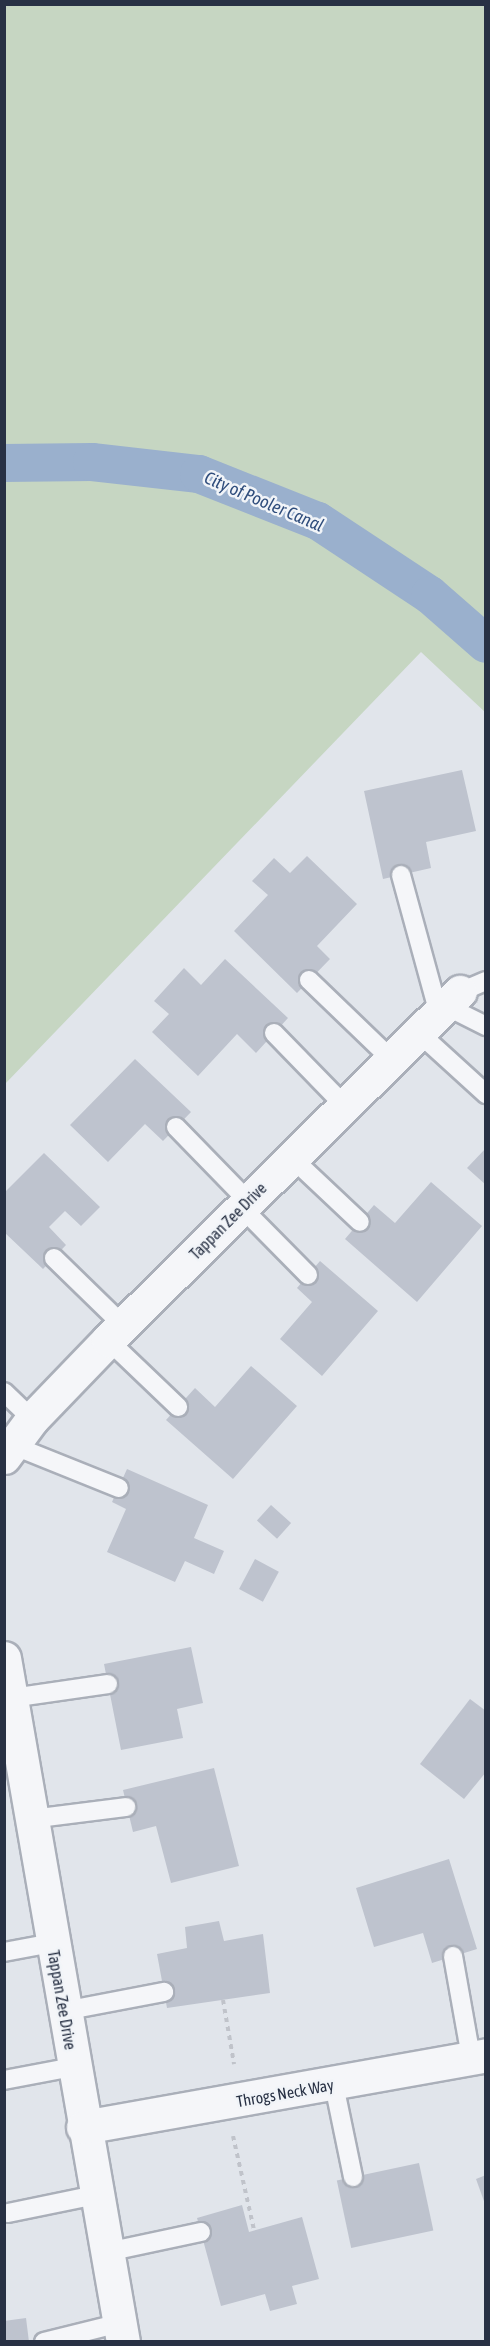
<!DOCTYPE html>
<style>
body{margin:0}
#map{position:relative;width:490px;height:2346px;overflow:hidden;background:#e1e5eb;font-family:"Asap Condensed",sans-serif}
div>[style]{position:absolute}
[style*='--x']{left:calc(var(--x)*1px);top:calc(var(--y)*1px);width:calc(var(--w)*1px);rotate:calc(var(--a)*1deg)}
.green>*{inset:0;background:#c6d6c2}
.canal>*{height:38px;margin:-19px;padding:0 19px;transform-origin:19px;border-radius:19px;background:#9ab0cd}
.building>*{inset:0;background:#bec3ce;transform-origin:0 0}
.path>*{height:4px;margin-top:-2px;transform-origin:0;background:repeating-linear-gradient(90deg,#c0c3ca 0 4.5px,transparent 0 9px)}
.roads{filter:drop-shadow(2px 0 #aaafb9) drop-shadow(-2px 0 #aaafb9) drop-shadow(0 2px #aaafb9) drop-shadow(0 -2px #aaafb9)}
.lane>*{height:18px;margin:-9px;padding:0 9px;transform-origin:9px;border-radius:9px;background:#f5f6f9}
.street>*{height:33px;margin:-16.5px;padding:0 16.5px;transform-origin:16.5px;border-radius:16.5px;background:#f5f6f9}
span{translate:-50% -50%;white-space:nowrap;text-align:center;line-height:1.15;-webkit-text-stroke:5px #f1f4f8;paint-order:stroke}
.street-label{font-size:16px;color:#283144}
.water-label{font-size:18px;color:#2f4d7c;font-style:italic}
.frame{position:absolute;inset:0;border:6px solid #283144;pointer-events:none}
</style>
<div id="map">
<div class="green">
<div style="clip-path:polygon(5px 4px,485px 5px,486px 713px,421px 652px,5px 1084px)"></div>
</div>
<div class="canal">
<div style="--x:4;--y:463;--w:88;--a:-0.7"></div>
<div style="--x:92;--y:462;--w:108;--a:6.4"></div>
<div style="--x:199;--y:474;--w:128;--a:21.6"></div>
<div style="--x:318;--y:521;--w:134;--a:33.5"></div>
<div style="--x:430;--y:595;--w:74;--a:41.2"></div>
</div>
<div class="building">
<div style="clip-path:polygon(462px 770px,476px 831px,426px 842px,431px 868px,383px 879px,364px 791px)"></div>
<div style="clip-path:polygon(307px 856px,357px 904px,317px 946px,330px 959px,297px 993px,234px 931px,268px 895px,252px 881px,274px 858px,290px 873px)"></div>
<div style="clip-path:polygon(225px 959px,288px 1018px,256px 1053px,237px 1034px,198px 1076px,152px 1032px,169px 1014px,154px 1001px,184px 968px,201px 985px)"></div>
<div style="clip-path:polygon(135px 1059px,191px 1112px,163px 1141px,145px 1124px,108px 1162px,70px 1125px)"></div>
<div style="clip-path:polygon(486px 1148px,486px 1185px,467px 1168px)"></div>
<div style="clip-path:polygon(44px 1153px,100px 1207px,81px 1226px,65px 1211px,49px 1227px,66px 1245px,43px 1269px,4px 1232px,4px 1193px)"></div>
<div style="clip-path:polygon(431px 1182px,482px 1226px,417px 1302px,345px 1239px,374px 1205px,395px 1223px)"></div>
<div style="clip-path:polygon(320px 1261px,378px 1311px,322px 1376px,280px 1339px,312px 1302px,297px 1288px)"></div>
<div style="clip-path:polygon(251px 1366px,297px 1406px,233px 1479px,166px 1420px,195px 1388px,215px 1407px)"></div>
<div style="clip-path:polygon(127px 1469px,208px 1505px,194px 1538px,224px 1551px,214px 1574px,185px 1561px,175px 1582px,107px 1552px,126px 1509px,112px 1502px)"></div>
<div style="left:271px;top:1505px;width:27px;height:21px;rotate:42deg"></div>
<div style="left:255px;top:1559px;width:27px;height:34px;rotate:28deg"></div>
<div style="clip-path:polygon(191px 1647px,203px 1703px,177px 1709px,183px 1738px,121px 1750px,104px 1664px)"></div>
<div style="clip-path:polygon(470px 1699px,486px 1711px,486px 1772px,464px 1799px,420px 1764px)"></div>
<div style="clip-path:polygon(214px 1768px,239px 1866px,171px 1883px,156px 1826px,133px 1832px,123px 1790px)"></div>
<div style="clip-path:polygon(449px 1859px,477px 1949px,432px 1963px,423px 1933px,374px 1947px,356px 1888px)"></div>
<div style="clip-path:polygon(219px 1921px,224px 1941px,263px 1934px,270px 1993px,167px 2008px,157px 1954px,187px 1948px,185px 1927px)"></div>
<div style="left:419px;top:2163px;width:69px;height:84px;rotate:78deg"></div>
<div style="clip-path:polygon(486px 2175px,486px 2204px,485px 2204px,476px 2179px)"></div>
<div style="clip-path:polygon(242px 2205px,249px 2232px,302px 2217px,319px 2279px,292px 2286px,297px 2304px,270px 2311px,265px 2294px,221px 2306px,197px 2218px)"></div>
<div style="clip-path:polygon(26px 2318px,29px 2342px,4px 2342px,4px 2321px)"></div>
</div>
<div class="path">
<div style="--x:223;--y:2000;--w:65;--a:80.2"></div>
<div style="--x:233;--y:2136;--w:96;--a:77.4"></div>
</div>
<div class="roads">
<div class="lane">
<div style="--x:401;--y:875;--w:144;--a:74.7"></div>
<div style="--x:309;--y:980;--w:115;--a:43.9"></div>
<div style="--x:460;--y:992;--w:28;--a:-23"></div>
<div style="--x:446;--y:1006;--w:45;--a:26.6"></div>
<div style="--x:274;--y:1033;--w:102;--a:45.8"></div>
<div style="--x:419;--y:1033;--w:91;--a:42.3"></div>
<div style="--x:176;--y:1127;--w:103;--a:45.8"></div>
<div style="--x:292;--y:1158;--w:93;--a:43.3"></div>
<div style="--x:242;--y:1208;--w:94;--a:45.4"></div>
<div style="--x:54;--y:1258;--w:96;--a:44.2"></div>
<div style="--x:108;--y:1340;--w:97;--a:43.7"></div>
<div style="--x:4;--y:1392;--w:39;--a:44"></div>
<div style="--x:12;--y:1445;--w:115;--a:21.9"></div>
<div style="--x:11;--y:1698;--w:98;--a:-8.2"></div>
<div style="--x:31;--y:1819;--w:96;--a:-7.2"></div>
<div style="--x:4;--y:1952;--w:49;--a:-10.6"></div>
<div style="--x:453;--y:1956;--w:103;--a:79.9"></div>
<div style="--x:64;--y:2011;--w:102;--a:-10.8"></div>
<div style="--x:4;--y:2080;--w:70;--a:-10.7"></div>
<div style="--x:334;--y:2085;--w:94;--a:78.3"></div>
<div style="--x:8;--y:2213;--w:90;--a:-11.6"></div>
<div style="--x:107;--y:2252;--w:96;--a:-12"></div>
<div style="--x:44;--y:2342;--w:78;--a:-14"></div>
</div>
<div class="street">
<div style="--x:4;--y:1457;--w:47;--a:-53.6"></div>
<div style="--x:32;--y:1419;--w:110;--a:-46.1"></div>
<div style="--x:108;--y:1340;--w:495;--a:-44.7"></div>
<div style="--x:4;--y:1658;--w:694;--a:80.13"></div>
<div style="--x:83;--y:2127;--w:409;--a:-10.1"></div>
</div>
</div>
<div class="street-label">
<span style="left:228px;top:1221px;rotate:-45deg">Tappan Zee Drive</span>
<span style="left:62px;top:2000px;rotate:80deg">Tappan Zee Drive</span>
<span style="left:285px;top:2093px;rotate:-10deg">Throgs Neck Way</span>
</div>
<div class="water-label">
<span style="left:264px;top:502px;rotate:23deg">City of Pooler Canal</span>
</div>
<div class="frame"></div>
</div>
